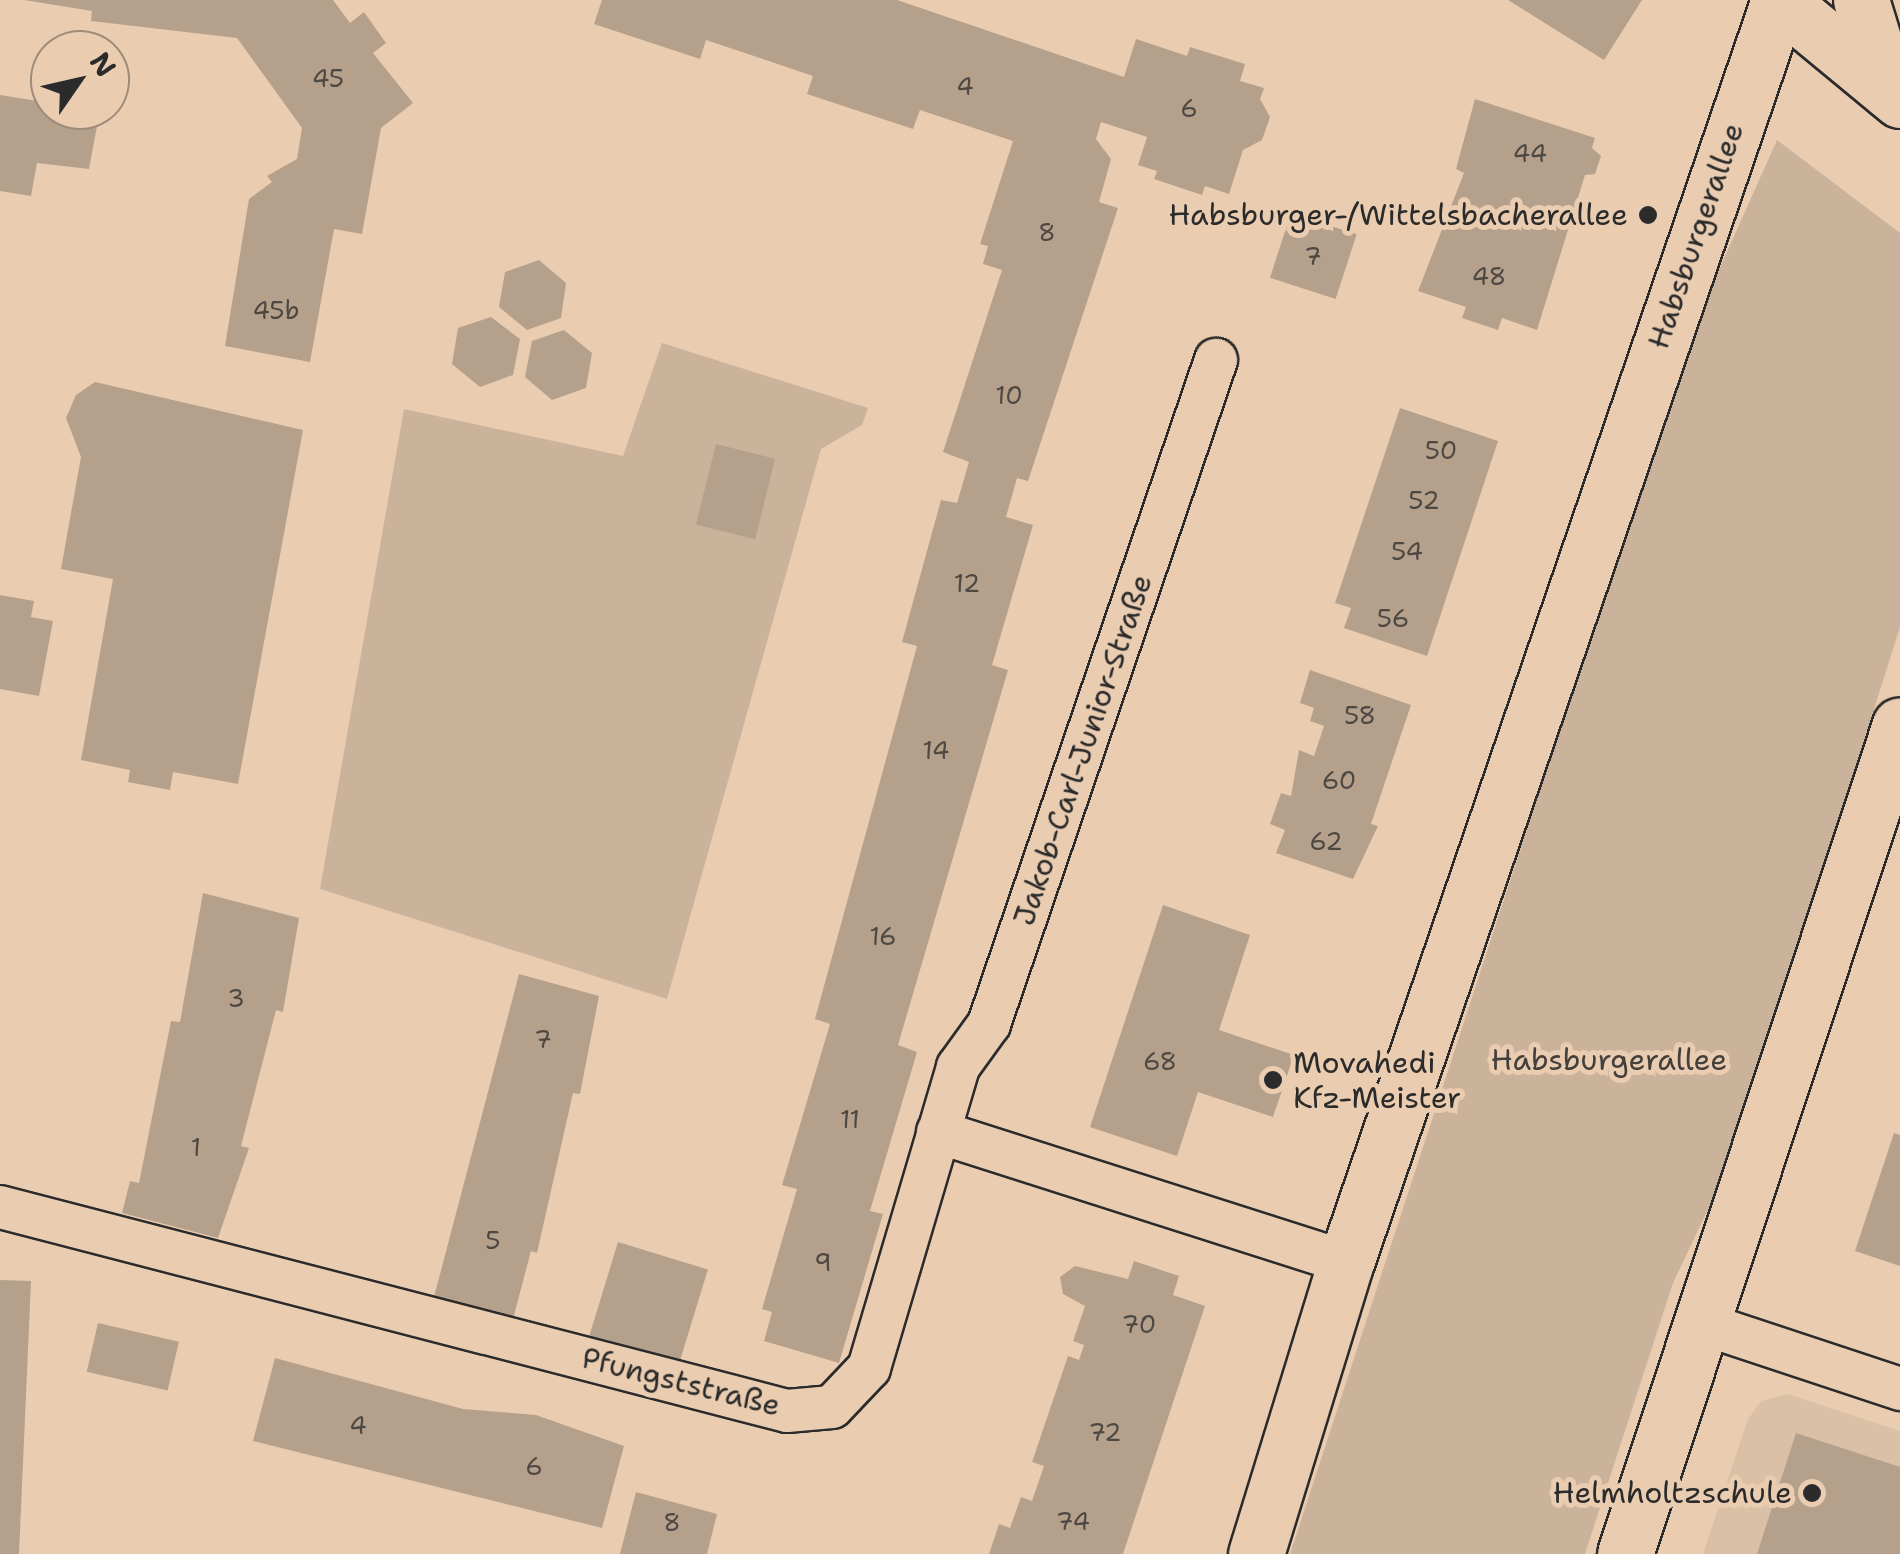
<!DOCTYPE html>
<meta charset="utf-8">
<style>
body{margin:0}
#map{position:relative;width:1900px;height:1554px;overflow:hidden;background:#eacdb1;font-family:"Shantell Sans",sans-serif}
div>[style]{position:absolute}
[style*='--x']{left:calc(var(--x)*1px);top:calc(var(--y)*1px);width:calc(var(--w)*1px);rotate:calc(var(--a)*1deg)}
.built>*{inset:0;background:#dac0a6}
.green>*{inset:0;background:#cbb29b}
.building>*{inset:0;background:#b5a08c;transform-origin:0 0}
.roads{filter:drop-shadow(2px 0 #2b2b2b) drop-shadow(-2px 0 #2b2b2b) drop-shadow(0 2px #2b2b2b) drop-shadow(0 -2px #2b2b2b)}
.minor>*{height:42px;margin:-21px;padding:0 21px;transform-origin:21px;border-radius:21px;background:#eacdb1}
.primary>*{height:55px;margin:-27.5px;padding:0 27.5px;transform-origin:27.5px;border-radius:27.5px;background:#eacdb1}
.dots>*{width:28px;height:28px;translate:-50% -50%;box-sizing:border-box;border:5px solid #eacdb1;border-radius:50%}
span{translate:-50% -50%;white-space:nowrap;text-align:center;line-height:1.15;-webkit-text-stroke:10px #eacdb1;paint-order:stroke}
.number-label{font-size:25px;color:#4e4843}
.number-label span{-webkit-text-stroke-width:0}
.poi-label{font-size:30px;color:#2b2b2b}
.right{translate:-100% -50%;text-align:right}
.left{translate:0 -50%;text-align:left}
.street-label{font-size:30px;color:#2b2b2b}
.park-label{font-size:30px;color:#433f3c}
.north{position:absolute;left:30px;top:30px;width:100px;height:100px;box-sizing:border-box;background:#eacdb1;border:2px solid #9e8c7b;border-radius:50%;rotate:56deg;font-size:28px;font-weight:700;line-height:40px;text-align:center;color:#2b2b2b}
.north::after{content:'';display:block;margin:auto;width:35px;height:45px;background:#2b2b2b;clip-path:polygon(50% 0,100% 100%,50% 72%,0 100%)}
</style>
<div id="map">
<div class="built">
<div style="clip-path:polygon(1788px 1394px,1900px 1431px,1900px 1554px,1703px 1554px,1748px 1419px,1761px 1401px)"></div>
</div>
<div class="green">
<div style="clip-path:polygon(1777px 140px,1900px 233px,1900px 627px,1729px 1165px,1673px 1283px,1585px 1554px,1290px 1554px,1685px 346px)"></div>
<div style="clip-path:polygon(662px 343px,868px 408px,862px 425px,821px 449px,667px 999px,320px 889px,404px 409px,623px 456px)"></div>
</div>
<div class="building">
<div style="clip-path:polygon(24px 0,333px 0,350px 23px,364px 12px,386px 43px,373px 53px,413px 103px,381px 128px,362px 234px,334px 229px,310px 362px,225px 346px,249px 199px,272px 182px,267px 176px,297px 159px,302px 128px,237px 38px,91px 21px,92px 11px)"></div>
<div style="clip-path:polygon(602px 0,897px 0,1124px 77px,1136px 39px,1187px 56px,1190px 47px,1245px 64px,1240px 81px,1264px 88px,1260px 99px,1270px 117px,1262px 140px,1243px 150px,1229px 194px,1205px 186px,1202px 195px,1154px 179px,1157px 171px,1138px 165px,1147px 137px,1101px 122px,1096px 139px,1111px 159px,1099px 202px,1118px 208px,1028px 481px,1017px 478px,1006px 517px,1033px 525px,992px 665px,1008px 670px,898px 1045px,917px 1052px,870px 1211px,883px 1214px,839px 1363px,764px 1341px,772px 1312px,762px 1309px,797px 1189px,782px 1185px,830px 1024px,815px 1019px,917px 646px,902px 642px,941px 500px,957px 503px,969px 462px,943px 452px,1002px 270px,983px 264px,988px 246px,980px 244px,1013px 141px,920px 110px,913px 129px,807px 94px,813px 76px,760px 58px,706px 40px,700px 59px,594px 24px)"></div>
<div style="clip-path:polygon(1508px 0,1642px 0,1604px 60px)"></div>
<div style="clip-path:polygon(0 95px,50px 103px,50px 110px,100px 110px,89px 169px,37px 163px,31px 196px,0 191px)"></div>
<div style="clip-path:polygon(1475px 99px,1595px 138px,1592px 148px,1601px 156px,1595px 174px,1585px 175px,1537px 330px,1502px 318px,1498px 330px,1462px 318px,1466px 307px,1418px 291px,1464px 173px,1456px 169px)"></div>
<div style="left:1291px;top:213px;width:69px;height:68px;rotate:18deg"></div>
<div style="clip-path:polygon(539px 260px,566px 283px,561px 318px,527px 330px,499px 307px,505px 272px)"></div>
<div style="clip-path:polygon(491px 317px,520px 339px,513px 375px,480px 387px,452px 364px,458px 328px)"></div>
<div style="clip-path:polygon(564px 330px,592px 353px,586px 388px,552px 400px,525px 377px,532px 341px)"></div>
<div style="clip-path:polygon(95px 382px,303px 430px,238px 784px,173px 772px,170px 790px,128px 782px,130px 770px,81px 760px,113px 579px,61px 569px,81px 457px,66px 418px,76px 395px)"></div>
<div style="clip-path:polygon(1400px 408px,1498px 441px,1427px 656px,1344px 628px,1351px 608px,1335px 603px)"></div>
<div style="left:716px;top:444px;width:61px;height:83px;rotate:14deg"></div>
<div style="clip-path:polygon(0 595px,34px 601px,31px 617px,53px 621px,39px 696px,0 689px)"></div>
<div style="clip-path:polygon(1310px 670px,1411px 705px,1371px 824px,1378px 826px,1353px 879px,1276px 853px,1285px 830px,1270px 824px,1281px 793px,1291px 796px,1299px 750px,1314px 756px,1324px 726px,1310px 721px,1314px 708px,1300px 703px)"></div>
<div style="clip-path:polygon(203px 893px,299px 918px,283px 1012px,276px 1010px,241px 1146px,249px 1148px,218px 1238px,122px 1213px,130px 1181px,139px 1183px,171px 1021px,180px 1022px)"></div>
<div style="clip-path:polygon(1163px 905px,1250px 935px,1219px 1030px,1294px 1055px,1273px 1117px,1198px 1092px,1177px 1156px,1090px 1127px)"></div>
<div style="clip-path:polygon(519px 974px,599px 996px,580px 1094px,573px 1093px,537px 1253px,531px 1251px,513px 1319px,434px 1297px)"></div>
<div style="clip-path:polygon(1894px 1133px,1900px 1135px,1900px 1266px,1855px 1251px)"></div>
<div style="left:618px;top:1242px;width:94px;height:100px;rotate:17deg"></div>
<div style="clip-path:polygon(1134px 1261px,1179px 1276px,1173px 1295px,1205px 1306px,1123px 1554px,989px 1554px,999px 1524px,1010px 1528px,1021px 1497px,1032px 1501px,1044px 1466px,1032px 1462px,1068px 1356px,1079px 1360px,1084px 1345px,1073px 1341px,1085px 1306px,1063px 1294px,1060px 1277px,1075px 1266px,1128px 1279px)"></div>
<div style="clip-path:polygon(0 1280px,31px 1281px,19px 1554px,0 1554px)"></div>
<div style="left:98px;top:1323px;width:83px;height:50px;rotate:13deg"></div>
<div style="clip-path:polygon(275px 1358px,463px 1409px,536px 1415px,624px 1446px,602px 1528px,253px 1441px)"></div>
<div style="clip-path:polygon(1796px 1433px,1900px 1467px,1900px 1554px,1757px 1554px)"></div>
<div style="clip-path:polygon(636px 1492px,717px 1514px,707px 1554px,620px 1554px)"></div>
</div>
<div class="roads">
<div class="minor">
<div style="--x:938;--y:1132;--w:428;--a:17.7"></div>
<div style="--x:0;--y:1207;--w:813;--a:14.53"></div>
<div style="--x:787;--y:1411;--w:45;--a:-5.1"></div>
<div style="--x:832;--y:1407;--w:54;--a:-46.5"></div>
<div style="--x:869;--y:1368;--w:314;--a:-73.5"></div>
<div style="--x:958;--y:1067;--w:53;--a:-54.2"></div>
<div style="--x:989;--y:1024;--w:702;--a:-71.13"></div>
<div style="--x:1701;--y:1323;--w:210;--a:18.3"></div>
</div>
<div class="primary">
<div style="--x:1779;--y:0;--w:157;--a:39.6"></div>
<div style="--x:1861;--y:0;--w:95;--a:72.9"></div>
<div style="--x:1256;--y:1554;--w:306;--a:-72.9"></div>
<div style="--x:1346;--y:1262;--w:1334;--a:-71.06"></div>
<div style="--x:1625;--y:1554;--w:873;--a:-71.65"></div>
</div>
</div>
<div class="dots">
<div style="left:1648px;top:215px;background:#2b2b2b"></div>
<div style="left:1273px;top:1080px;background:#2b2b2b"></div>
<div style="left:1812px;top:1493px;background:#2b2b2b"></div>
</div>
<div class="number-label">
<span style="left:328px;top:78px">45</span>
<span style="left:965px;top:86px">4</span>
<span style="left:1189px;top:108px">6</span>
<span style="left:1530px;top:153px">44</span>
<span style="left:1047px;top:232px">8</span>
<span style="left:1313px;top:256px">7</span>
<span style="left:1489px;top:276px">48</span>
<span style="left:276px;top:310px">45b</span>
<span style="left:1009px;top:395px">10</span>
<span style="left:1441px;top:450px">50</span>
<span style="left:1424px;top:500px">52</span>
<span style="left:1407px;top:551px">54</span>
<span style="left:967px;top:583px">12</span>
<span style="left:1393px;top:618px">56</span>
<span style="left:1360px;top:715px">58</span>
<span style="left:936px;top:750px">14</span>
<span style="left:1339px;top:780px">60</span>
<span style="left:1326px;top:841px">62</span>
<span style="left:883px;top:936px">16</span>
<span style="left:236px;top:998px">3</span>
<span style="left:543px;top:1039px">7</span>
<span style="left:1160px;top:1061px">68</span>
<span style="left:850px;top:1119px">11</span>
<span style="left:196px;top:1147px">1</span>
<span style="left:493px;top:1240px">5</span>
<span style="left:823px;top:1262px">9</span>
<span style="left:1139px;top:1324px">70</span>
<span style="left:358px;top:1425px">4</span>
<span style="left:1105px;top:1432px">72</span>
<span style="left:534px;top:1466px">6</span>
<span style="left:1073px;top:1521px">74</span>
<span style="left:672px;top:1522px">8</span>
</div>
<div class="poi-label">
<span class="right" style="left:1628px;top:215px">Habsburger-/Wittelsbacherallee</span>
<span class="left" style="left:1293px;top:1080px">Movahedi<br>Kfz-Meister</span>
<span class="right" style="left:1792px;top:1493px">Helmholtzschule</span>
</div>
<div class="street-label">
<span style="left:1696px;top:236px;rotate:-71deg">Habsburgerallee</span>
<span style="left:1083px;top:750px;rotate:-71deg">Jakob-Carl-Junior-Straße</span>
<span style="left:681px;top:1382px;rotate:14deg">Pfungststraße</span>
</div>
<div class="park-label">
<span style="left:1609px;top:1060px">Habsburgerallee</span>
</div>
<div class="north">N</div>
</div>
